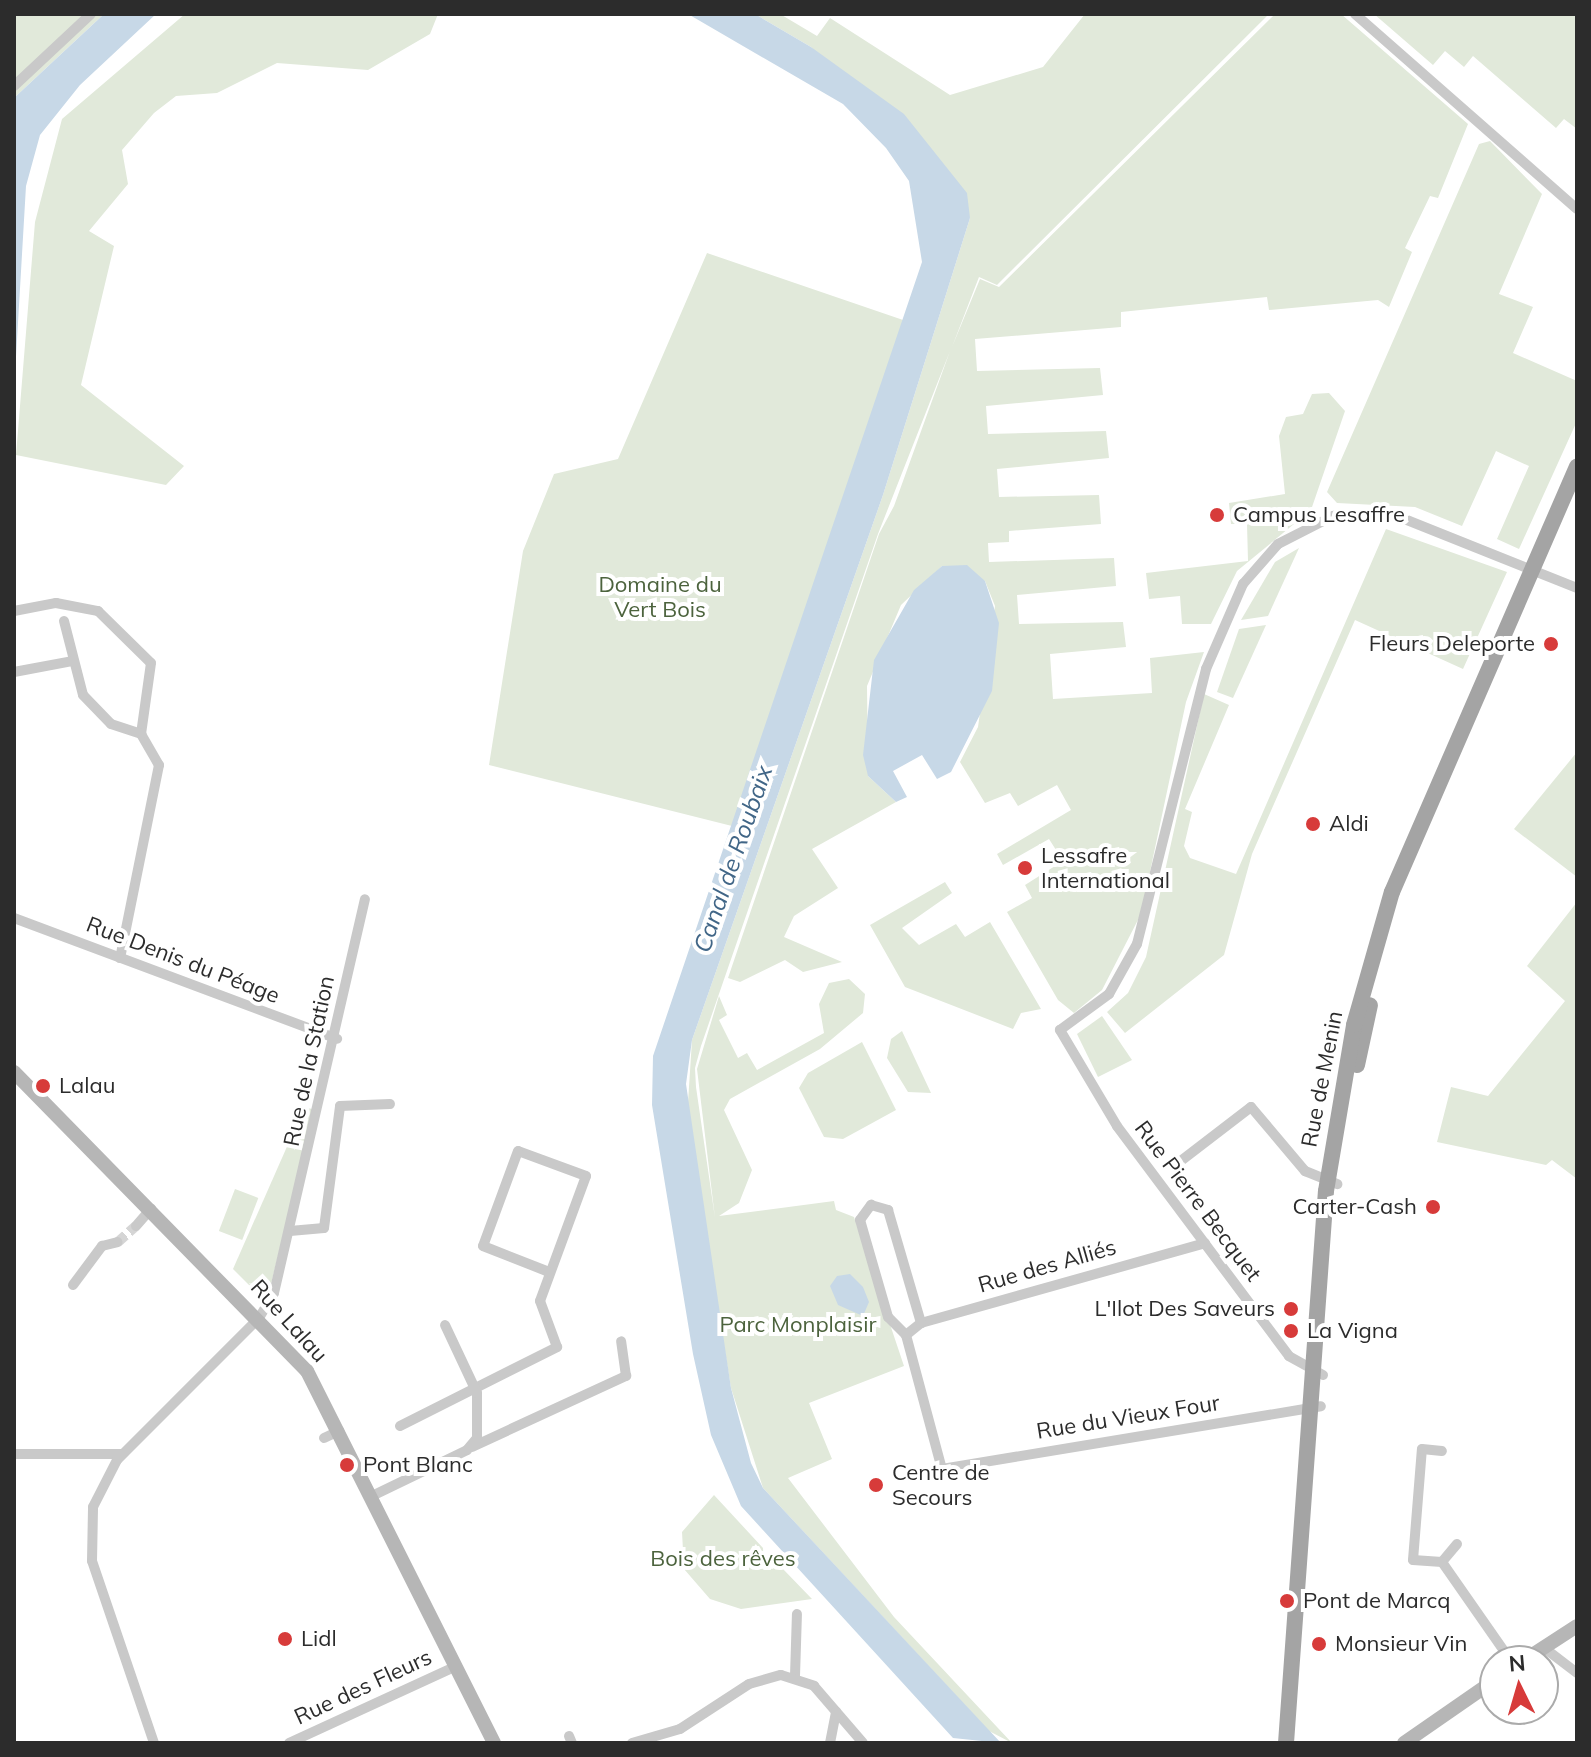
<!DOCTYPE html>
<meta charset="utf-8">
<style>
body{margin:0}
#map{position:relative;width:1591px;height:1757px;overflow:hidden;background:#fff;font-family:Mulish,sans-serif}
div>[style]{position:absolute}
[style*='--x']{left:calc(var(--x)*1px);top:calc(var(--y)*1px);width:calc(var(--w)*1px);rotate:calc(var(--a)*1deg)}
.green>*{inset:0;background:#e1e9da;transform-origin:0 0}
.water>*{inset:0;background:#c7d8e7}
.street-tunnel>*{height:10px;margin-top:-5px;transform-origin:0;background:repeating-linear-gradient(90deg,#d5d5d5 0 10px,transparent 0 15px)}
.street>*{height:10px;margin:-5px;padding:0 5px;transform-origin:5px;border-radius:5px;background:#c9c9c9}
.secondary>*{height:14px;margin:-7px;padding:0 7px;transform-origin:7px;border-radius:7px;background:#b6b6b6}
.primary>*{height:16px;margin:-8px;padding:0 8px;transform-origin:8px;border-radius:8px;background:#a4a4a4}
.dots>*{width:22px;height:22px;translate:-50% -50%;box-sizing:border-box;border:4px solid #fff;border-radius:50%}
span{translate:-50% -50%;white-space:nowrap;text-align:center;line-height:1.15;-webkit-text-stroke:8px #fff;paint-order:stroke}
.poi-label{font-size:22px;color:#2c2c2c}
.left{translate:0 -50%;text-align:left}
.right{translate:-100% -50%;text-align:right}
.park-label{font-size:22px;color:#4c633d}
.street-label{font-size:22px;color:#2c2c2c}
.water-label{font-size:24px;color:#416687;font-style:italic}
.frame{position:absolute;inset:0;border:16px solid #2c2c2c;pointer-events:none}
.north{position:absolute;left:1479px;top:1645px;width:80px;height:80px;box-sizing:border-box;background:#fff;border:2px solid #ababab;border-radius:50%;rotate:355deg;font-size:22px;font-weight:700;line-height:32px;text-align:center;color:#2c2c2c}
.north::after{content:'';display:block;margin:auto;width:28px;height:36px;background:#d73b3a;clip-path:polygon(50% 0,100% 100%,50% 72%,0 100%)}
</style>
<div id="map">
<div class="green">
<div style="clip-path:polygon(14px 14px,104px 14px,14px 98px)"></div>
<div style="clip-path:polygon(185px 14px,438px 14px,430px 34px,368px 70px,277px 63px,217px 93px,176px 96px,154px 113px,122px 150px,128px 184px,89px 231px,114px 246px,81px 385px,184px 466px,166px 485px,16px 455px,35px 222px,62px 119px)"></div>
<div style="clip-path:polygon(755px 14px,780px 14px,817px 36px,830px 18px,950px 95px,1043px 67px,1085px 14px,1269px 14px,997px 285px,979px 277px,952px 347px,980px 279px,999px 287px,1275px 14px,1341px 14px,1468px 124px,1438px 198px,1430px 196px,1405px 248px,1412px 252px,1389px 307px,1378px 300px,1269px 310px,1267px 297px,1121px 312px,1121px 327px,975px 339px,977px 371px,1100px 368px,1103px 395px,986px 406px,988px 434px,1106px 431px,1109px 458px,997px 469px,999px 497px,1099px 495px,1101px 524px,1009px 531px,1009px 542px,988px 543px,989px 562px,1114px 558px,1116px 586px,1017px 595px,1019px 624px,1123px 622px,1126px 647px,1050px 654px,1053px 699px,1152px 693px,1150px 658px,1204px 652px,1186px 702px,1141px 914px,1102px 990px,1074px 1013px,1058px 1000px,1007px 912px,1032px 898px,1025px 885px,1063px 861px,1049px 839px,1003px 865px,997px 854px,1071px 810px,1057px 785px,1018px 806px,1010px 793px,985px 803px,960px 762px,978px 727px,995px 606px,985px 581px,942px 566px,901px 605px,867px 686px,868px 776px,896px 802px,812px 849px,838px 888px,794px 916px,784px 937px,842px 962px,803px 972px,785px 960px,740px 982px,728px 978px,879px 534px,894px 506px,950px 351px,878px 534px,701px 1046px,695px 1068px,696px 1087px,715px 1218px,697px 1069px,719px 996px,727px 1015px,719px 1020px,738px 1058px,747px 1053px,757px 1070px,824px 1033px,819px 1004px,829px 983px,849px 979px,865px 994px,863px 1013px,820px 1049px,730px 1099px,724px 1110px,752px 1170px,739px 1203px,719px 1216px,834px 1201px,836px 1210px,854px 1217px,904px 1366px,809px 1403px,832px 1459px,788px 1478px,894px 1617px,1012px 1743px,989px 1731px,763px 1488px,731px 1388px,687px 1118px,692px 1040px,883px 495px,970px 218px,811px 47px)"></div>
<div style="clip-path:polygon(1374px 14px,1577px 14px,1577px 129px,1564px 119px,1556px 128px,1473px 56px,1464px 67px,1445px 51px,1433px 65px)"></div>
<div style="clip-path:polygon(1490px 141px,1542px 194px,1499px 294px,1533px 307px,1513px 353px,1577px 381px,1577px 421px,1519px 549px,1497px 539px,1529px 466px,1496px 451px,1462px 526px,1415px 507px,1337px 503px,1327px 492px,1479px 144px)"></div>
<div style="clip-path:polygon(707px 253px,906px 321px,732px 826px,489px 765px,523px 551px,554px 474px,618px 459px)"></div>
<div style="clip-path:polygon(1329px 393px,1345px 411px,1311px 510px,1237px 571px,1211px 624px,1182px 624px,1180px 596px,1149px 599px,1146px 573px,1248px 561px,1247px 524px,1231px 524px,1229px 503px,1285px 494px,1279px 436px,1286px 417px,1303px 414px,1312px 394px)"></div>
<div style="clip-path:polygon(1386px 529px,1507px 572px,1463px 669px,1355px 620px,1252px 854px,1224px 955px,1125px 1033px,1107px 1012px,1128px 993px,1146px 957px,1204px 694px,1229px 705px,1185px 809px,1192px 812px,1184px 846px,1190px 858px,1236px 874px)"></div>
<div style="clip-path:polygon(1299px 548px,1268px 616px,1241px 620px,1275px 562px)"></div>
<div style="clip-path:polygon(1266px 625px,1233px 698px,1217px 692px,1239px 629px)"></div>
<div style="clip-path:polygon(1577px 752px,1577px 877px,1514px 829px)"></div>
<div style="clip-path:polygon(945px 882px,952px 893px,902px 928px,919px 945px,956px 924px,965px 937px,990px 922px,1041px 1009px,1021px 1013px,1013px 1029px,905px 987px,870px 925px)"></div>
<div style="clip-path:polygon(1577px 902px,1577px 1179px,1552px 1160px,1546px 1165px,1437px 1142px,1451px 1087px,1488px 1096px,1565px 1001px,1527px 966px)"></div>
<div style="clip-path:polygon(1102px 1016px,1132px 1060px,1098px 1077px,1077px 1034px)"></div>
<div style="clip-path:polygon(902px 1031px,931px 1093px,908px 1092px,887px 1058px,891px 1039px)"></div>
<div style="clip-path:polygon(862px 1042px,896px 1110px,843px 1139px,824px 1137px,799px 1088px,808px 1073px)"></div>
<div style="clip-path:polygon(304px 1108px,314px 1109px,271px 1284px,258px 1294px,233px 1269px)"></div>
<div style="left:235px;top:1189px;width:25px;height:45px;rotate:21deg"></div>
<div style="clip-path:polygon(714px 1495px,763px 1548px,764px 1567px,783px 1569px,812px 1599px,741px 1609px,710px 1599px,684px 1569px,682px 1532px)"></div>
</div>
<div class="water">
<div style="clip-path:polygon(104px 14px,156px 14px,80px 85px,40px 135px,26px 186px,14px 391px,14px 98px)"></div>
<div style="clip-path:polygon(688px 14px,755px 14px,811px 47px,904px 114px,967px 193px,970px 218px,883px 495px,692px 1040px,686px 1084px,731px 1388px,751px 1463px,763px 1488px,1001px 1743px,953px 1738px,741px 1506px,711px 1435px,693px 1354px,652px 1105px,653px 1056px,922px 262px,909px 181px,886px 148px,843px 104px)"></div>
<div style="clip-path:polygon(967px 565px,985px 581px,999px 623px,992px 691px,951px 772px,937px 779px,922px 755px,893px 771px,907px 797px,896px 802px,868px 776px,863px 755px,874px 660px,914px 590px,942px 566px)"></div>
<div style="clip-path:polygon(837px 1276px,850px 1274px,863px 1287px,869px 1302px,863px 1316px,838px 1305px,830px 1286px)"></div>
</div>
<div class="street-tunnel">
<div style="--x:118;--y:1242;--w:24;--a:-42"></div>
</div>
<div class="street">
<div style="--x:1355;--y:14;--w:295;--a:41.3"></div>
<div style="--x:14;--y:86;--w:105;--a:-43.1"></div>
<div style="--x:14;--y:611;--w:43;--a:-10.8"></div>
<div style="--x:56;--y:603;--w:43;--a:10.8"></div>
<div style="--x:98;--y:611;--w:74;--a:44.5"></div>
<div style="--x:151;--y:663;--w:72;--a:98"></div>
<div style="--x:141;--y:734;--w:36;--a:60"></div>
<div style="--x:159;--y:765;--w:197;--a:101.4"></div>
<div style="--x:64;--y:621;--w:76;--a:75.6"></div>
<div style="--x:83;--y:695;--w:40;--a:46"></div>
<div style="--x:111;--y:724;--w:32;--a:18"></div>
<div style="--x:14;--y:672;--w:59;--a:-10.7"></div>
<div style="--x:14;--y:918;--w:345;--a:20.5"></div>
<div style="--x:1182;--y:1160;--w:87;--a:-37.5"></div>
<div style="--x:1251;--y:1107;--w:84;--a:49.8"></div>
<div style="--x:1305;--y:1171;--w:35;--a:22"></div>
<div style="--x:136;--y:1226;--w:23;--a:-49"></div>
<div style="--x:290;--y:1231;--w:34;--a:-5"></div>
<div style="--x:324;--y:1228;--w:123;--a:-82.5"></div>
<div style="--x:340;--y:1106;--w:50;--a:-2.3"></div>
<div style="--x:73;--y:1285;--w:49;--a:-53.4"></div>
<div style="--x:102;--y:1246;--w:16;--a:-14"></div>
<div style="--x:906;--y:1335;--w:139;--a:75"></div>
<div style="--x:942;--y:1469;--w:384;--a:-9.4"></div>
<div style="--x:906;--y:1335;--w:19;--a:-39"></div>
<div style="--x:921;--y:1323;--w:295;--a:-15.7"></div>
<div style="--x:906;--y:1335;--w:25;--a:-135"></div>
<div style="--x:888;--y:1317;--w:101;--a:-106.1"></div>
<div style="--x:860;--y:1220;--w:19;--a:-54"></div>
<div style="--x:871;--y:1205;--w:18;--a:16"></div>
<div style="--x:888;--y:1210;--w:118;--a:73.7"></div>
<div style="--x:1323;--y:1375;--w:39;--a:-151"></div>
<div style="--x:1289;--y:1356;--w:287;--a:-126.8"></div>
<div style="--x:1117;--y:1126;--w:112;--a:-120.7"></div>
<div style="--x:1060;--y:1030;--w:61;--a:-36.3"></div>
<div style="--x:1109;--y:994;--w:57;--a:-60.8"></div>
<div style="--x:1137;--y:944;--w:284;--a:-75.9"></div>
<div style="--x:1206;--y:669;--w:93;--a:-66.5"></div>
<div style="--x:1243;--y:584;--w:53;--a:-48.8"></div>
<div style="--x:1278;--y:544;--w:62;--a:-27"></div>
<div style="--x:1333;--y:516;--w:54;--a:-4.2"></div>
<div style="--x:1387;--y:512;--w:205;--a:21.8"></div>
<div style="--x:400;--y:1426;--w:176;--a:-26.7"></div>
<div style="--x:557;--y:1347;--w:49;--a:-110.3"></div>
<div style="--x:540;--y:1301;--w:133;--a:-69.8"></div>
<div style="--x:586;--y:1176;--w:72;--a:-159.8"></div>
<div style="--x:518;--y:1151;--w:101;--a:110.2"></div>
<div style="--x:483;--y:1246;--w:71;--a:21.5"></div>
<div style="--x:324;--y:1438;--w:17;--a:-25"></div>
<div style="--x:472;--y:1447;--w:170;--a:-24.8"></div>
<div style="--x:626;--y:1376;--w:35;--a:-98"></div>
<div style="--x:14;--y:1454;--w:108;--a:0"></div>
<div style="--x:374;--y:1495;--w:103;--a:-25.8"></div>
<div style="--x:467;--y:1450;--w:16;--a:-50"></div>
<div style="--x:477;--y:1438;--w:45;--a:-90"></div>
<div style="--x:477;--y:1393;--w:75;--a:-115.2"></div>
<div style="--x:1457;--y:1544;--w:23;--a:130"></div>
<div style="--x:1442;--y:1562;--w:121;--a:55.1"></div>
<div style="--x:1442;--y:1562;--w:29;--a:-176"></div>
<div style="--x:1413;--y:1560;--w:111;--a:-85.4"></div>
<div style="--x:1422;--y:1449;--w:20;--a:6"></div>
<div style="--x:1543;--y:1647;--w:43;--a:37.4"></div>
<div style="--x:795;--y:1676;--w:62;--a:-88.2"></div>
<div style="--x:569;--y:1736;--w:8;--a:67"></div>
<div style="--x:154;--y:1743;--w:192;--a:-108.8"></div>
<div style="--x:92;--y:1561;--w:54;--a:-88.9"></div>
<div style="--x:93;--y:1507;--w:53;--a:-62.9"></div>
<div style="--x:117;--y:1460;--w:201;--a:-45"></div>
<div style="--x:259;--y:1318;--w:29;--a:-59"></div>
<div style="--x:274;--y:1293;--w:404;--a:-77"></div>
<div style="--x:289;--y:1743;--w:182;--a:-24.7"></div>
<div style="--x:632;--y:1743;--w:50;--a:-16.3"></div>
<div style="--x:680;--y:1729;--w:82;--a:-33.1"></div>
<div style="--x:749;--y:1684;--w:33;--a:-16"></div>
<div style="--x:781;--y:1675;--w:35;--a:18"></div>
<div style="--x:814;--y:1686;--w:75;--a:49.3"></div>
<div style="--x:830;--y:1743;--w:32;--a:-79"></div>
</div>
<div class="secondary">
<div style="--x:14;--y:1072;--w:419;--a:45.6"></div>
<div style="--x:307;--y:1371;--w:416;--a:63.3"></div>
<div style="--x:1523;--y:1661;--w:64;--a:-32.9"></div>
<div style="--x:1404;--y:1743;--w:111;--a:-34.7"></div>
</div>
<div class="primary">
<div style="--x:1357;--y:1065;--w:61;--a:-77.8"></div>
<div style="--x:1286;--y:1743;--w:553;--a:-85.86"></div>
<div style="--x:1326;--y:1191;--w:168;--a:-80.4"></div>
<div style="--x:1354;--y:1025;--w:138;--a:-74.1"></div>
<div style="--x:1392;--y:892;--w:464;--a:-66.5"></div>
</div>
<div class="dots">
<div style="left:1217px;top:515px;background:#d73b3a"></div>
<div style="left:1551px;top:644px;background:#d73b3a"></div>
<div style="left:1313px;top:824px;background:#d73b3a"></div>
<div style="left:1025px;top:868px;background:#d73b3a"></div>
<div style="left:43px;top:1086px;background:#d73b3a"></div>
<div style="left:1433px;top:1207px;background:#d73b3a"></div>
<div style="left:1291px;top:1309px;background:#d73b3a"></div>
<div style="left:1291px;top:1331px;background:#d73b3a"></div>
<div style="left:347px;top:1465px;background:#d73b3a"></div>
<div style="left:876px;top:1485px;background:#d73b3a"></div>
<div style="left:1287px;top:1601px;background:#d73b3a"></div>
<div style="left:285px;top:1639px;background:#d73b3a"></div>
<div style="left:1319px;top:1644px;background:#d73b3a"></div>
</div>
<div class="poi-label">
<span class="left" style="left:1233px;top:515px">Campus Lesaffre</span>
<span class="right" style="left:1535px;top:644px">Fleurs Deleporte</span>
<span class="left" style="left:1329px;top:824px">Aldi</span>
<span class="left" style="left:1041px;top:868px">Lessafre<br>International</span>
<span class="left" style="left:59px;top:1086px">Lalau</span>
<span class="right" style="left:1417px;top:1207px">Carter-Cash</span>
<span class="right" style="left:1275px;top:1309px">L'Ilot Des Saveurs</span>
<span class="left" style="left:1307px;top:1331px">La Vigna</span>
<span class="left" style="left:363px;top:1465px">Pont Blanc</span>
<span class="left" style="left:892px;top:1485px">Centre de<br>Secours</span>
<span class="left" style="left:1303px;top:1601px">Pont de Marcq</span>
<span class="left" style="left:301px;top:1639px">Lidl</span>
<span class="left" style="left:1335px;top:1644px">Monsieur Vin</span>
</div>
<div class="park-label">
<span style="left:660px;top:597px">Domaine du<br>Vert Bois</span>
<span style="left:798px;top:1325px">Parc Monplaisir</span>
<span style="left:723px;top:1559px">Bois des rêves</span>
</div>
<div class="street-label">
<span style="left:183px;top:960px;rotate:21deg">Rue Denis du Péage</span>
<span style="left:309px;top:1061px;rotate:-78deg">Rue de la Station</span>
<span style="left:1322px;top:1079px;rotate:-79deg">Rue de Menin</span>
<span style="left:1198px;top:1201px;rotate:53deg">Rue Pierre Becquet</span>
<span style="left:1047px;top:1266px;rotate:-16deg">Rue des Alliés</span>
<span style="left:289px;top:1321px;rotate:48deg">Rue Lalau</span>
<span style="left:1128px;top:1417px;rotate:-9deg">Rue du Vieux Four</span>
<span style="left:363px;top:1687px;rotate:-25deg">Rue des Fleurs</span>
</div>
<div class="water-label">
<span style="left:733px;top:859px;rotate:-71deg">Canal de Roubaix</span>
</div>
<div class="frame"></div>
<div class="north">N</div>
</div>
